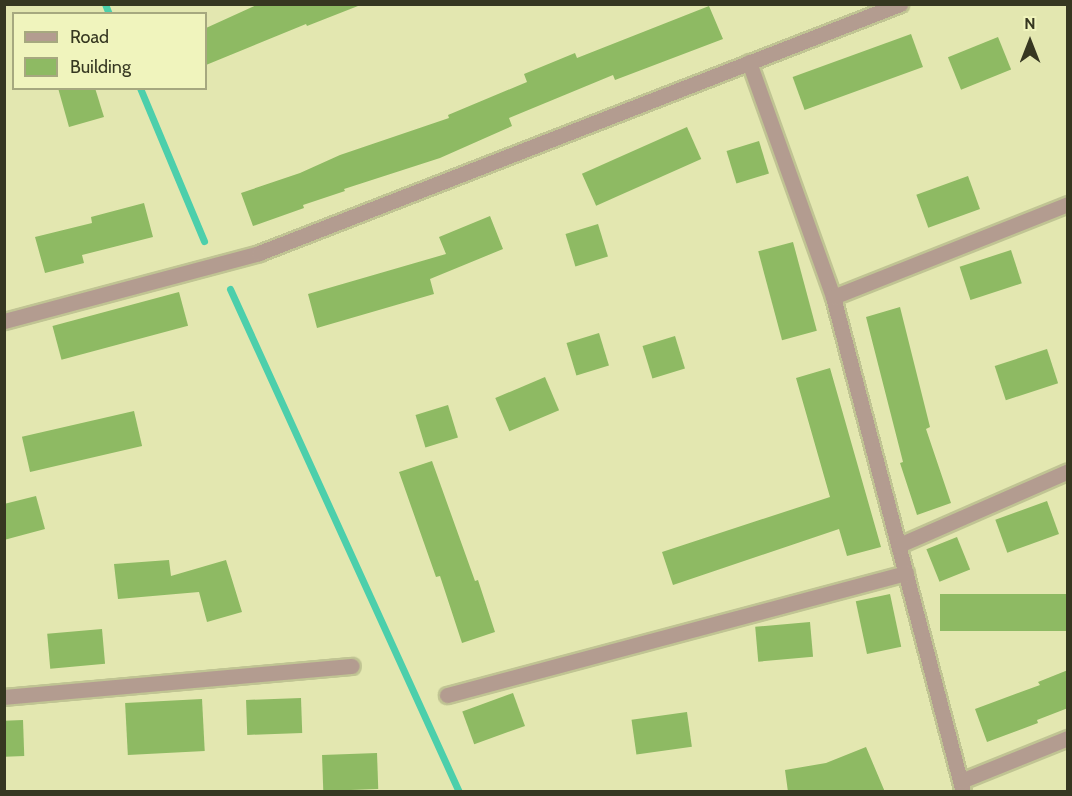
<!DOCTYPE html>
<style>
body{margin:0}
#map{position:relative;width:1072px;height:796px;overflow:hidden;background:#e3e7b0;font-family:Cabin,sans-serif}
div>[style]{position:absolute}
[style*='--x']{left:calc(var(--x)*1px);top:calc(var(--y)*1px);width:calc(var(--w)*1px);rotate:calc(var(--a)*1deg)}
.stream>*{height:7px;margin:-3.5px;padding:0 3.5px;transform-origin:3.5px;border-radius:3.5px;background:#4ccfab}
.building>*{inset:0;background:#8eba63;transform-origin:0 0}
.roads{filter:drop-shadow(2px 0 #c0c493) drop-shadow(-2px 0 #c0c493) drop-shadow(0 2px #c0c493) drop-shadow(0 -2px #c0c493)}
.minor>*{height:15px;margin:-7.5px;padding:0 7.5px;transform-origin:7.5px;border-radius:7.5px;background:#b39c90}
span{translate:-50% -50%;white-space:nowrap;text-align:center;line-height:1.15;-webkit-text-stroke:6px #f0f4bd;paint-order:stroke}
.frame{position:absolute;inset:0;border:6px solid #363721;pointer-events:none}
.legend{position:absolute;left:12px;top:12px;width:195px;height:78px;box-sizing:border-box;background:#f0f4bd;border:2px solid #a6a87f;margin:0;padding:8px 10px;list-style:none;font-size:18px;color:#363721}
.legend li{display:flex;align-items:center;gap:12px;height:30px}
.legend b{width:30px;border:2px solid #a6a87f}
.north{position:absolute;left:1000px;top:12px;width:60px;height:60px;-webkit-text-stroke:4px #f0f4bd;paint-order:stroke;rotate:0deg;font-size:16px;font-weight:700;line-height:24px;text-align:center;color:#363721}
.north::after{content:'';display:block;margin:auto;width:21px;height:27px;background:#363721;clip-path:polygon(50% 0,100% 100%,50% 72%,0 100%)}
</style>
<div id="map">
<div class="stream">
<div style="--x:105;--y:4;--w:11;--a:68"></div>
<div style="--x:140;--y:88;--w:166;--a:67.3"></div>
<div style="--x:230;--y:289;--w:553;--a:65.52"></div>
</div>
<div class="building">
<div style="clip-path:polygon(259px 4px,358px 4px,358px 6px,307px 26px,306px 24px,206px 65px,206px 28px)"></div>
<div style="clip-path:polygon(709px 6px,723px 39px,615px 80px,613px 75px,509px 118px,512px 126px,440px 158px,344px 189px,345px 191px,303px 205px,304px 208px,253px 226px,241px 193px,300px 173px,340px 155px,449px 118px,448px 115px,527px 82px,524px 74px,575px 53px,577px 58px)"></div>
<div style="left:911px;top:34px;width:35px;height:126px;rotate:70deg"></div>
<div style="left:998px;top:37px;width:35px;height:54px;rotate:68deg"></div>
<div style="clip-path:polygon(58px 88px,95px 88px,104px 117px,69px 127px)"></div>
<div style="left:687px;top:127px;width:35px;height:115px;rotate:66deg"></div>
<div style="left:759px;top:141px;width:34px;height:34px;rotate:73deg"></div>
<div style="left:968px;top:176px;width:35px;height:55px;rotate:70deg"></div>
<div style="clip-path:polygon(144px 203px,153px 237px,82px 255px,84px 263px,45px 273px,35px 237px,92px 223px,91px 217px)"></div>
<div style="clip-path:polygon(490px 216px,503px 249px,430px 279px,434px 294px,317px 328px,308px 294px,446px 254px,439px 237px)"></div>
<div style="left:598px;top:224px;width:34px;height:34px;rotate:73deg"></div>
<div style="left:793px;top:242px;width:92px;height:36px;rotate:75deg"></div>
<div style="left:1011px;top:250px;width:35px;height:54px;rotate:72deg"></div>
<div style="left:179px;top:292px;width:35px;height:131px;rotate:75deg"></div>
<div style="clip-path:polygon(900px 307px,930px 427px,926px 429px,951px 503px,917px 515px,900px 463px,903px 462px,866px 317px)"></div>
<div style="left:599px;top:333px;width:34px;height:34px;rotate:73deg"></div>
<div style="left:675px;top:336px;width:34px;height:34px;rotate:73deg"></div>
<div style="left:1047px;top:349px;width:36px;height:55px;rotate:72deg"></div>
<div style="clip-path:polygon(830px 368px,881px 547px,847px 556px,839px 529px,673px 585px,662px 552px,830px 497px,796px 378px)"></div>
<div style="left:545px;top:377px;width:36px;height:54px;rotate:67deg"></div>
<div style="left:448px;top:405px;width:34px;height:34px;rotate:73deg"></div>
<div style="left:134px;top:411px;width:36px;height:115px;rotate:77deg"></div>
<div style="clip-path:polygon(432px 461px,475px 581px,478px 580px,495px 632px,462px 643px,440px 576px,436px 577px,399px 472px)"></div>
<div style="clip-path:polygon(36px 496px,45px 529px,4px 540px,4px 504px)"></div>
<div style="left:1047px;top:501px;width:35px;height:55px;rotate:70deg"></div>
<div style="left:957px;top:537px;width:35px;height:33px;rotate:68deg"></div>
<div style="clip-path:polygon(169px 560px,171px 576px,226px 560px,242px 612px,207px 622px,199px 592px,118px 599px,114px 564px)"></div>
<div style="left:890px;top:594px;width:54px;height:35px;rotate:78deg"></div>
<div style="left:1068px;top:594px;width:37px;height:128px;rotate:90deg"></div>
<div style="left:810px;top:622px;width:35px;height:55px;rotate:85deg"></div>
<div style="left:102px;top:629px;width:35px;height:55px;rotate:85deg"></div>
<div style="clip-path:polygon(1068px 670px,1068px 708px,1037px 720px,1038px 723px,987px 742px,975px 709px,1040px 685px,1038px 682px)"></div>
<div style="left:513px;top:693px;width:35px;height:54px;rotate:70deg"></div>
<div style="left:301px;top:698px;width:35px;height:55px;rotate:88deg"></div>
<div style="left:202px;top:699px;width:52px;height:77px;rotate:87deg"></div>
<div style="left:687px;top:712px;width:35px;height:56px;rotate:82deg"></div>
<div style="left:23px;top:720px;width:36px;height:19px;rotate:88deg"></div>
<div style="clip-path:polygon(866px 747px,885px 792px,788px 792px,785px 770px,826px 763px)"></div>
<div style="left:377px;top:753px;width:36px;height:55px;rotate:88deg"></div>
</div>
<div class="roads">
<div class="minor">
<div style="--x:749;--y:62;--w:250;--a:70.3"></div>
<div style="--x:833;--y:297;--w:512;--a:75.28"></div>
<div style="--x:833;--y:297;--w:253;--a:-21.6"></div>
<div style="--x:4;--y:321;--w:264;--a:-14.9"></div>
<div style="--x:259;--y:253;--w:688;--a:-21.23"></div>
<div style="--x:899;--y:545;--w:184;--a:-23.6"></div>
<div style="--x:447;--y:695;--w:475;--a:-14.9"></div>
<div style="--x:4;--y:697;--w:349;--a:-5.1"></div>
<div style="--x:961;--y:781;--w:115;--a:-21.9"></div>
</div>
</div>
<div class="frame"></div>
<ul class="legend">
<li><b style="height:8px;background:#b39c90"></b>Road</li>
<li><b style="height:16px;background:#8eba63"></b>Building</li>
</ul>
<div class="north">N</div>
</div>
